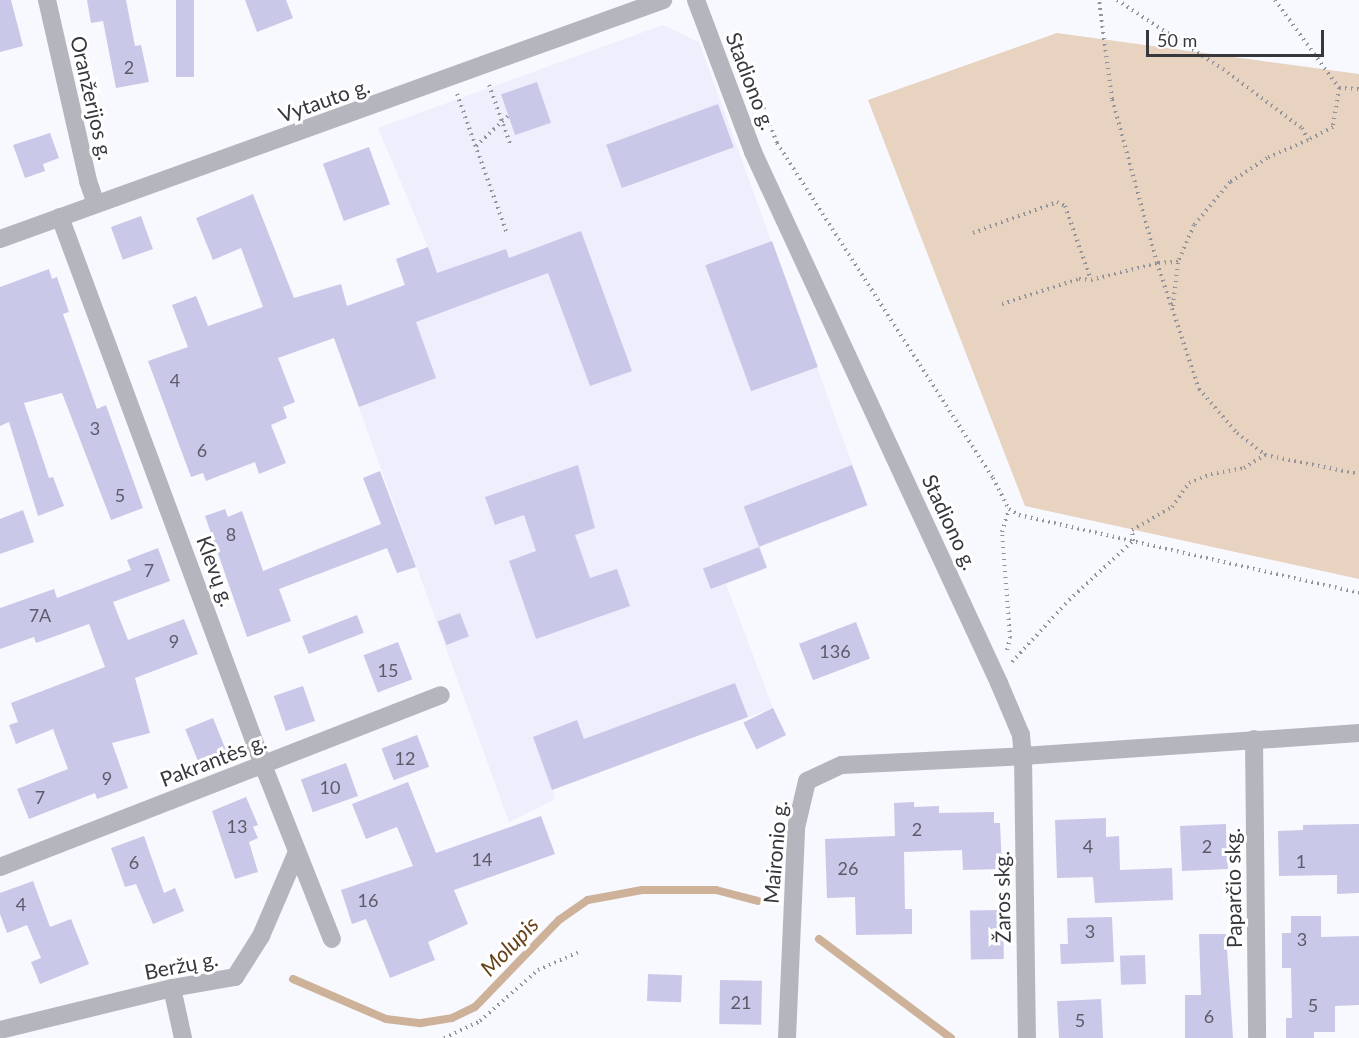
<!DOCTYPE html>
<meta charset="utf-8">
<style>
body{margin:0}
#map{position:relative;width:1359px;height:1038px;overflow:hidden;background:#f8f8ff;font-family:Lato,sans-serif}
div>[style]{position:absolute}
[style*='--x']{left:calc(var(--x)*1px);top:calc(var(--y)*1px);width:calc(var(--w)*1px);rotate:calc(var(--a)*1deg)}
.built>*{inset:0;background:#eeeefd}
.green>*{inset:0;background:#e7d3c0}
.stream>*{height:8px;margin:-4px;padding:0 4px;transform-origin:4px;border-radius:4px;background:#cdb299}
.building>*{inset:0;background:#c9c8e9;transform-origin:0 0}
.path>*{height:4px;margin-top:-2px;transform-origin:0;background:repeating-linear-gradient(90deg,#93939a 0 1.5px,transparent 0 6px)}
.minor>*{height:18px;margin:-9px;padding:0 9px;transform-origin:9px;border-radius:9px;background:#b5b5bd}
span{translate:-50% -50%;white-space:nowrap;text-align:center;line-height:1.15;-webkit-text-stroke:6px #fff;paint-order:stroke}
.number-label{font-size:18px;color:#5c5b69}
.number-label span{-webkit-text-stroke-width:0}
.street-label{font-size:21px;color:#37373e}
.water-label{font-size:22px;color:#674118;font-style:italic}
.scale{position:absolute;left:1146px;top:30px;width:178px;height:27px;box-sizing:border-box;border:3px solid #37373e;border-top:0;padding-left:8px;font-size:18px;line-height:21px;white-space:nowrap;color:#37373e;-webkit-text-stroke:4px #fff;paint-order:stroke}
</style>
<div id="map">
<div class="built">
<div style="clip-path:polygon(663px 25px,699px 42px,867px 505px,760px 547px,767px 568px,726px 584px,773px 708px,553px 790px,555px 799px,509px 822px,325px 314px,404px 285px,396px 259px,428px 247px,378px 128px)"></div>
</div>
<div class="green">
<div style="clip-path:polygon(1057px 33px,1359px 74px,1359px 579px,1025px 506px,868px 100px)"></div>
</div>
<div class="stream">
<div style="--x:819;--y:939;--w:165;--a:36.9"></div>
<div style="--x:293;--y:979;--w:101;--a:23.3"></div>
<div style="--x:386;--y:1019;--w:35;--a:7"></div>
<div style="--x:421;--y:1023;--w:31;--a:-9"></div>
<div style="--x:452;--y:1018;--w:25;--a:-26"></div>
<div style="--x:475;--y:1007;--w:121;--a:-46"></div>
<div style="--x:559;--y:920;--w:35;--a:-35"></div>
<div style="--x:588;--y:900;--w:55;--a:-10.5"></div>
<div style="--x:642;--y:890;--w:74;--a:0"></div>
<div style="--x:716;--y:890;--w:43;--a:14.7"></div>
</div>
<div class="building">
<div style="clip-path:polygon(0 0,11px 0,23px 46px,0 52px)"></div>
<div style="clip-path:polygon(87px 0,126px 0,135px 46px,141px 45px,149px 82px,116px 88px,103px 21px,91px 23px)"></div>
<div style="left:176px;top:0;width:18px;height:77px"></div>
<div style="clip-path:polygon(245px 0,286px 0,293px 18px,257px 32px)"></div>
<div style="left:537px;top:82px;width:43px;height:38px;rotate:71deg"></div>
<div style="left:718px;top:104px;width:46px;height:119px;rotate:70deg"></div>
<div style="clip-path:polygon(50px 133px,59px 158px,43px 164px,45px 171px,25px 178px,13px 145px)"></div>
<div style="left:369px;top:147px;width:61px;height:49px;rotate:70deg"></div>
<div style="clip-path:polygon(253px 194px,294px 298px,341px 284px,347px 306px,405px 285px,396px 259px,428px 247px,437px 273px,506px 249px,509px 258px,581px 231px,632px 371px,590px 386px,548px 273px,416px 322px,436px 378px,359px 407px,334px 338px,278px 358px,295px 402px,283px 407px,287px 418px,271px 425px,286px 463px,259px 474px,255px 462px,206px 481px,203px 473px,191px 477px,148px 361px,188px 347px,172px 305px,196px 296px,208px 326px,263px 307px,241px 248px,213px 260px,196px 218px)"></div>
<div style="left:141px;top:216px;width:35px;height:32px;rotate:70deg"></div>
<div style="left:772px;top:241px;width:134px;height:71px;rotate:70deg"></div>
<div style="clip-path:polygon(49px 269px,52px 279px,57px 277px,69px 312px,63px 314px,97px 409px,106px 405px,143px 508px,111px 520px,62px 393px,24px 403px,49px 478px,53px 477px,64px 506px,38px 516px,9px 422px,0 426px,0 287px)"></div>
<div style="clip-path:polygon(578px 465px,595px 528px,575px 535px,590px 578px,617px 569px,630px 606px,536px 639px,509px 561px,536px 551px,524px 515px,495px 525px,485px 497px)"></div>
<div style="left:852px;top:465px;width:43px;height:116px;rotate:69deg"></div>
<div style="clip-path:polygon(380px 471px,416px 567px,397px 573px,387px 548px,279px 589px,291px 621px,247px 637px,205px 516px,225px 509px,228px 517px,242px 511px,263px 571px,381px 524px,363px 478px)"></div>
<div style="clip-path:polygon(23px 510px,34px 542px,0 554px,0 519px)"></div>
<div style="left:759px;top:547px;width:22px;height:60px;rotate:69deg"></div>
<div style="clip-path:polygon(158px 548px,170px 581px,113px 602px,128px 640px,184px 619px,198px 654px,135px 678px,150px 733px,112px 743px,128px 788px,97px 799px,95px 793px,29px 819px,17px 789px,68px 769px,53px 729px,16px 744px,9px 725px,18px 722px,11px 703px,105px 667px,89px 624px,36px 643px,34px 637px,0 649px,0 608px,54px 589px,57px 598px,131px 570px,127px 560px)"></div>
<div style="left:460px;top:613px;width:25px;height:24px;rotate:69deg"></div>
<div style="left:357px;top:615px;width:19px;height:59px;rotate:69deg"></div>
<div style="left:856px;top:622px;width:39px;height:61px;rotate:69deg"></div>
<div style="left:398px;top:642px;width:40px;height:37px;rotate:69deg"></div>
<div style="clip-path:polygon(735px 683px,748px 717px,552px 790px,533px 737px,577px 720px,584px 739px)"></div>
<div style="left:303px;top:686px;width:37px;height:31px;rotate:71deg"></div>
<div style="left:773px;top:708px;width:30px;height:33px;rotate:64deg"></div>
<div style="left:213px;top:718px;width:35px;height:30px;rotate:68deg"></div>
<div style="left:417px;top:735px;width:34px;height:38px;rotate:69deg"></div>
<div style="left:346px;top:763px;width:35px;height:48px;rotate:70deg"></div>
<div style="clip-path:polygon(408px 782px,436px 853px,541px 816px,555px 854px,454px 890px,468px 924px,428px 942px,435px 960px,390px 978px,366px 919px,352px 924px,341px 890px,413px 866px,397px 827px,366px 839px,352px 804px)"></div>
<div style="clip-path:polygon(246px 797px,258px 825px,253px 827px,258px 838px,249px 842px,258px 872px,235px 879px,212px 811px)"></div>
<div style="clip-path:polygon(914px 802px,914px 807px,939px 806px,939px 813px,994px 812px,994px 823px,1000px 823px,1002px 869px,963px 870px,962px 850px,904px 852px,905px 909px,912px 909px,912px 934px,856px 935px,855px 897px,827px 898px,825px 839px,895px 836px,894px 803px)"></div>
<div style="clip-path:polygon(1106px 818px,1106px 837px,1119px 836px,1120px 870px,1172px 868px,1173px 900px,1095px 903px,1093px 877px,1057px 878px,1055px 820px)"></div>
<div style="clip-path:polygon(1226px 824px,1226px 836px,1233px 836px,1234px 857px,1227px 857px,1228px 869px,1182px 871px,1180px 826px)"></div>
<div style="clip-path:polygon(1359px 824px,1359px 893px,1337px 894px,1337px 875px,1279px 876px,1278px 831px,1303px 830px,1303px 825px)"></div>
<div style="clip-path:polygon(144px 836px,164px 893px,175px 888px,184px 911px,153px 924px,136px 884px,125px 887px,111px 848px)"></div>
<div style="clip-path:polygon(33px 881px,50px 927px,71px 919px,89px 964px,40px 984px,31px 962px,41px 958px,27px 925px,7px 933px,0 914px,0 893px)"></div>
<div style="left:1003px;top:910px;width:49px;height:33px;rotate:89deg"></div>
<div style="clip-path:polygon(1291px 916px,1321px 916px,1321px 937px,1359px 936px,1359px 1005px,1335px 1006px,1335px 1032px,1314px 1032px,1314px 1038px,1286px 1038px,1286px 1018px,1292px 1018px,1291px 968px,1282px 968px,1282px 933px,1291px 933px)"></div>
<div style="clip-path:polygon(1112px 917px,1114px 962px,1061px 964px,1060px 944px,1068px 944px,1067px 918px)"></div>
<div style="clip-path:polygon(1199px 934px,1226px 934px,1233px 1038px,1185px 1038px,1185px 995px,1201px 995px)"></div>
<div style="left:1145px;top:955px;width:29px;height:25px;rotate:88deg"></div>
<div style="left:648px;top:974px;width:34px;height:27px;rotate:2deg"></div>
<div style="left:720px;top:980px;width:42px;height:44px;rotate:1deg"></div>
<div style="left:1101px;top:999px;width:39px;height:44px;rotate:87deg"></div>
</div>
<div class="path">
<div style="--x:1117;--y:0;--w:126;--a:33.1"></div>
<div style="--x:1223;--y:69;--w:99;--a:36.8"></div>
<div style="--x:1302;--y:128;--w:13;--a:63"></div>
<div style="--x:1308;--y:140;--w:45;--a:156.3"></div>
<div style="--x:1267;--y:158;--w:44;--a:147"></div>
<div style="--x:1230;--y:182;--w:56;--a:129.9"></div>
<div style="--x:1194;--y:225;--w:40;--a:113.4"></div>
<div style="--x:1178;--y:262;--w:21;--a:177"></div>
<div style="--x:1157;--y:263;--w:133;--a:71.6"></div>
<div style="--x:1199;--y:389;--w:58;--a:49.2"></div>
<div style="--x:1237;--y:433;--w:36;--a:38"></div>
<div style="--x:1265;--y:455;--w:96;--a:11.4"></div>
<div style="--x:1275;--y:0;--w:109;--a:54"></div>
<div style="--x:1339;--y:88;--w:39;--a:99"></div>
<div style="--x:1333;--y:127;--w:28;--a:153"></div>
<div style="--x:489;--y:85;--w:65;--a:70.2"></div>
<div style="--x:1339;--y:88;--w:20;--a:3"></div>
<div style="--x:757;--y:91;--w:56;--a:69"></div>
<div style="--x:777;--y:143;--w:399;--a:57.2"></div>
<div style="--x:993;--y:478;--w:35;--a:63"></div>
<div style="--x:1009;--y:509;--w:12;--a:31"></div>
<div style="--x:1019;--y:515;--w:349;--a:12.9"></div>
<div style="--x:457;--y:94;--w:149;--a:70.3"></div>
<div style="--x:476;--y:146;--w:44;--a:-43.2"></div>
<div style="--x:973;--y:233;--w:90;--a:-20.3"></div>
<div style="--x:1057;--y:202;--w:9;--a:27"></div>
<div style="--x:1065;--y:206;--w:78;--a:70.6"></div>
<div style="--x:1002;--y:304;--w:81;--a:-18"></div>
<div style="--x:1079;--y:279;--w:12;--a:5"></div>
<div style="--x:1091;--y:280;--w:68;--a:-14.4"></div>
<div style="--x:1157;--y:263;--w:170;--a:-105.3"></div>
<div style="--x:1112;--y:99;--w:100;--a:-97.5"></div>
<div style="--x:1173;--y:306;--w:44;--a:-83.5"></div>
<div style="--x:1007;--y:650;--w:12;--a:-76"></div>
<div style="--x:1010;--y:638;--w:106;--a:-94.3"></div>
<div style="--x:1002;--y:532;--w:24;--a:-73"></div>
<div style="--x:1012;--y:662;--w:84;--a:-47.4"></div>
<div style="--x:1069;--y:600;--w:87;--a:-42.7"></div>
<div style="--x:1133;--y:541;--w:11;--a:-95"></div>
<div style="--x:1132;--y:530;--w:46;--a:-29.9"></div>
<div style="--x:1172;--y:507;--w:29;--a:-55"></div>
<div style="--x:1189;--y:483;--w:24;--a:-22"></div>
<div style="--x:1211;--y:474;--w:34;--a:-10"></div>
<div style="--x:1244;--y:468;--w:25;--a:-32"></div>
<div style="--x:444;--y:1038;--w:40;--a:-25"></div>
<div style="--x:480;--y:1021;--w:77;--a:-41.3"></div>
<div style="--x:538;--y:970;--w:47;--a:-23.8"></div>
</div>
<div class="minor">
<div style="--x:47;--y:0;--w:186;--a:77.2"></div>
<div style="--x:88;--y:181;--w:24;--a:71"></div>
<div style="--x:696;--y:0;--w:162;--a:69.4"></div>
<div style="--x:753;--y:152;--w:585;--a:65.14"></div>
<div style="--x:999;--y:683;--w:56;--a:67.1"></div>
<div style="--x:1021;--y:735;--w:21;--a:85"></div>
<div style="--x:1023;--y:756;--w:337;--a:-3.9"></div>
<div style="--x:60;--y:217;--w:584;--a:69.67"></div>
<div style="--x:263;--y:765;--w:187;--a:68.4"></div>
<div style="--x:0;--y:239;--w:705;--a:-19.82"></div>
<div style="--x:1254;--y:739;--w:299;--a:89.4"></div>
<div style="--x:0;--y:867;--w:473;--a:-21.3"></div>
<div style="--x:172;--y:988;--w:51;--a:77.6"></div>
<div style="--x:0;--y:1030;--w:177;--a:-13.7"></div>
<div style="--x:172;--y:988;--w:64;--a:-9.9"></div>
<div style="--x:235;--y:977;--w:49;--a:-57.6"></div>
<div style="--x:261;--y:936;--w:91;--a:-66.8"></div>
<div style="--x:787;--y:1038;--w:210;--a:-87.5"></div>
<div style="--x:796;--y:828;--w:48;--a:-76.8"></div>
<div style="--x:807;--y:781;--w:38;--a:-25"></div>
<div style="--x:842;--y:765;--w:181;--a:-2.8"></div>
<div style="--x:1023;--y:756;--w:282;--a:89.2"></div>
</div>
<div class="number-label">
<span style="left:129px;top:67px">2</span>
<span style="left:175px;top:380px">4</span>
<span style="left:95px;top:428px">3</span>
<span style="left:202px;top:450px">6</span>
<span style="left:120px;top:495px">5</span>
<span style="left:231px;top:534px">8</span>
<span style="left:149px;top:570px">7</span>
<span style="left:40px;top:615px">7A</span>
<span style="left:174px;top:641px">9</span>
<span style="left:835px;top:651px">136</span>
<span style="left:388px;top:670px">15</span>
<span style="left:405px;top:758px">12</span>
<span style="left:107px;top:778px">9</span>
<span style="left:330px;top:787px">10</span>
<span style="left:40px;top:797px">7</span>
<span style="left:237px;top:826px">13</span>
<span style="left:917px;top:829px">2</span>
<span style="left:1088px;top:846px">4</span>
<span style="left:1207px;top:846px">2</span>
<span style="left:482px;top:859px">14</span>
<span style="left:1301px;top:861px">1</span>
<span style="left:134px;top:862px">6</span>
<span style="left:848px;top:868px">26</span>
<span style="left:368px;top:900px">16</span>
<span style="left:21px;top:904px">4</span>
<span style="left:1090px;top:931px">3</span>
<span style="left:1302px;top:939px">3</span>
<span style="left:741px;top:1002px">21</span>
<span style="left:1313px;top:1005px">5</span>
<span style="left:1209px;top:1016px">6</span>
<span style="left:1080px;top:1020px">5</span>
</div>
<div class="street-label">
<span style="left:751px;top:81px;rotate:69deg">Stadiono g.</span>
<span style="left:92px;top:98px;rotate:77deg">Oranžerijos g.</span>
<span style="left:324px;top:100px;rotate:-19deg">Vytauto g.</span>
<span style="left:950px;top:522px;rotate:65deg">Stadiono g.</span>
<span style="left:216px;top:571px;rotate:70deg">Klevų g.</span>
<span style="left:213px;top:760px;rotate:-21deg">Pakrantės g.</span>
<span style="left:775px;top:852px;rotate:-85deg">Maironio g.</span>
<span style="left:1233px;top:888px;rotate:-91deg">Paparčio skg.</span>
<span style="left:1002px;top:897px;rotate:-91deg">Žaros skg.</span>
<span style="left:181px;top:965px;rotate:-11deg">Beržų g.</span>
</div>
<div class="water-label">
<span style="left:509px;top:946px;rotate:-46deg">Molupis</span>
</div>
<div class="scale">50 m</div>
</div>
